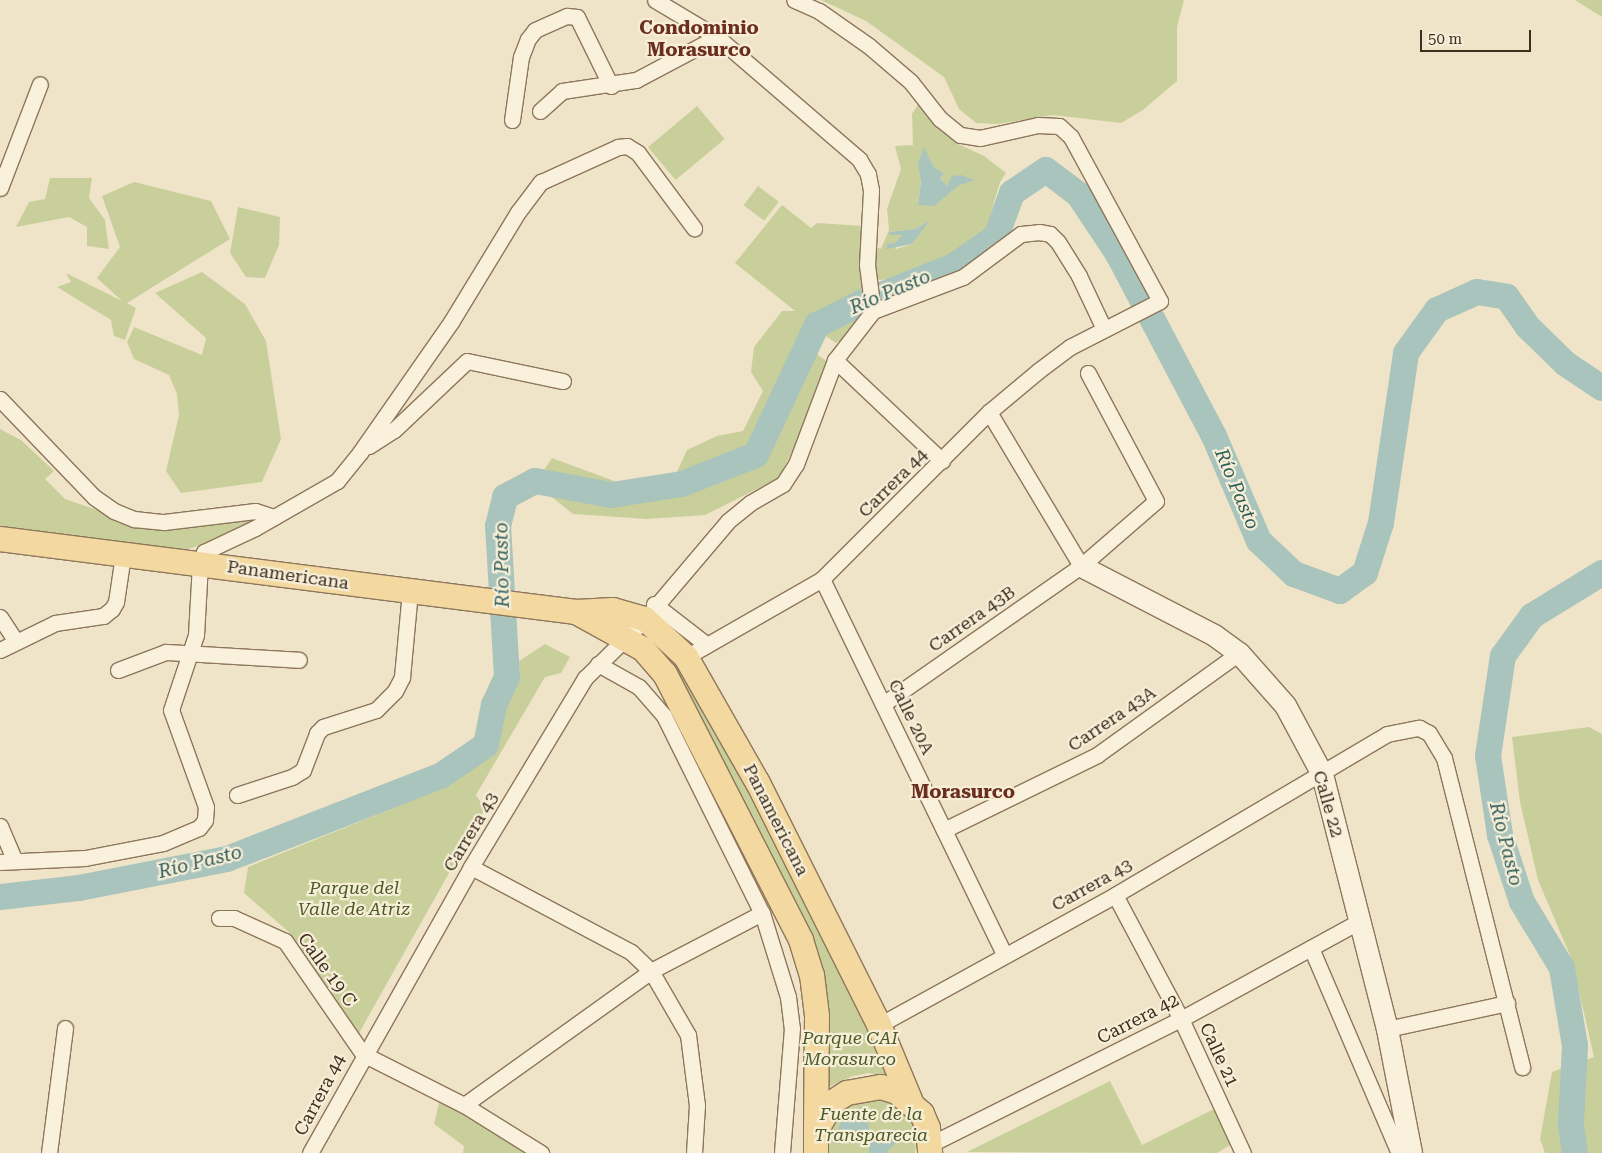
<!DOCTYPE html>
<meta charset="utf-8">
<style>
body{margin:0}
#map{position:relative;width:1602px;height:1153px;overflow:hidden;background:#f0e4c8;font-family:"Roboto Serif",serif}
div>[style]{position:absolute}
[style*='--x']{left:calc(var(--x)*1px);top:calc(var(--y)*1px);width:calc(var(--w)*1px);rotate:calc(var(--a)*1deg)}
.green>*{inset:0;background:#c9cf9b;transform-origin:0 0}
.water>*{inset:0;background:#a9c4bc}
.river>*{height:26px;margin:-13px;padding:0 13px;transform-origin:13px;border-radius:13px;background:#a9c4bc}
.roads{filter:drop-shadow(1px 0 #8d765c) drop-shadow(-1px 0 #8d765c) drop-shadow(0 1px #8d765c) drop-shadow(0 -1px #8d765c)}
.street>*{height:15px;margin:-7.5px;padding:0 7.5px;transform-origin:7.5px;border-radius:7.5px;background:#faf1dc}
.secondary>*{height:21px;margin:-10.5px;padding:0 10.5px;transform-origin:10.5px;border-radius:10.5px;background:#faf1dc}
.primary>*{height:24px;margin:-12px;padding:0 12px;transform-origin:12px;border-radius:12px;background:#f3d9a0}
span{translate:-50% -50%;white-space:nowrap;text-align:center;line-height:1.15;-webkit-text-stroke:4.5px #f7eed8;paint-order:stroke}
.street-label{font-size:18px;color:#3d2e20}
.park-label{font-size:18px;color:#4d5a26;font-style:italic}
.neighbourhood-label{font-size:19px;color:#6b2e1e;font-weight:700}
.water-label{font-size:19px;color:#2f5d5a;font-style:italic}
.scale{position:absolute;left:1420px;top:30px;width:111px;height:22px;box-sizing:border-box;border:2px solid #3d2e20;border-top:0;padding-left:6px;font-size:15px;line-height:18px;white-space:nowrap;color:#3d2e20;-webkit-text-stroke:4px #f7eed8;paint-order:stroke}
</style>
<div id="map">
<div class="green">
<div style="clip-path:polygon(821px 0,1184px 0,1177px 27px,1177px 81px,1143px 110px,1121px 123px,1053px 115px,997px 124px,976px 123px,959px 109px,944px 77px,866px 21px)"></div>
<div style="clip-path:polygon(1575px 0,1602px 0,1602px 17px)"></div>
<div style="clip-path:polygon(evenodd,925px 93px,937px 126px,956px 143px,984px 156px,1006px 173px,1000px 182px,985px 233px,946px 261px,900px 278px,868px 281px,873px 308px,853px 332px,836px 343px,820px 332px,809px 348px,830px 364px,815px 404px,779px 478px,705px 515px,647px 519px,573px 514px,548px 494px,544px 470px,552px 458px,617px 482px,642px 481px,676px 474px,687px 450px,717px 436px,743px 431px,763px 391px,751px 372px,754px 347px,782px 311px,795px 311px,735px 263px,782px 205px,811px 228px,817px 223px,863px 226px,865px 241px,881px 249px,889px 230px,887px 209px,901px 169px,895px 146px,913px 145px,912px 114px,925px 93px,933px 166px,944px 174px,940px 178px,948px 187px,974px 180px,958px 186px,940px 200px,918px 204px,921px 181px,933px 166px,925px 93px,928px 221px,912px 244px,896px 249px,895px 244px,902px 235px,889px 232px,915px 229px,928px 221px)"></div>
<div style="left:697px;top:106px;width:43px;height:64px;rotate:50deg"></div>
<div style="clip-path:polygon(50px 178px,92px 178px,89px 198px,105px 220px,109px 249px,87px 246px,87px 227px,69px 217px,16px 227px,29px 202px,45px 199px)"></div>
<div style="clip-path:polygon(134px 182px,211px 201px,230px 239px,127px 303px,136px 308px,125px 340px,114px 336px,111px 320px,57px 287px,71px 282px,66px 273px,122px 301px,97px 278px,120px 247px,102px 196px)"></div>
<div style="left:758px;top:186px;width:26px;height:24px;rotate:37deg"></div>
<div style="clip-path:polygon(238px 207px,280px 217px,279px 245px,265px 278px,246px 277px,230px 253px)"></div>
<div style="clip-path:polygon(202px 272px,245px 304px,266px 341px,281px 439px,262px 482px,181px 493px,166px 471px,179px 415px,177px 394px,169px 375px,134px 359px,127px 342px,134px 327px,202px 355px,206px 338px,155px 293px)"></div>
<div style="clip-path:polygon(0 429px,21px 440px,54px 471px,45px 479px,65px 499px,123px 519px,259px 518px,238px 533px,182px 551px,0 529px)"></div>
<div style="clip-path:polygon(545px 644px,570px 657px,561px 673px,545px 677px,476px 795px,485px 809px,359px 1033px,290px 933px,244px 893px,248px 867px,450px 785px,496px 751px,506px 704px,520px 676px,519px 661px)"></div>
<div style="clip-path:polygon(659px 649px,675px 662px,711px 713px,893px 1080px,869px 1073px,853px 1076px,824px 1089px,825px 1028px,725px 773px)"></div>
<div style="clip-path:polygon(1589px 727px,1602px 734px,1602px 1153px,1545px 1153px,1540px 1139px,1552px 1072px,1594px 1057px,1572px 960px,1538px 880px,1520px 802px,1512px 737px)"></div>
<div style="clip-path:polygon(1110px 1081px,1142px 1145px,1216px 1108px,1235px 1142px,1217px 1153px,967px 1152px)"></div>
<div style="clip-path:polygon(874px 1098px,889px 1101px,902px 1110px,912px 1123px,916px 1138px,915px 1153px,826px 1153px,827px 1129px,844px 1106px)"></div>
<div style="clip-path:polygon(439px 1103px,457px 1110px,529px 1153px,463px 1153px,464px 1146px,434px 1124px)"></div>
</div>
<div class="water">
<div style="clip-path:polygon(924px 147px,933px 166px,944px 174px,940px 178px,947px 186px,952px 176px,961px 175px,975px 180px,958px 186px,934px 206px,918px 205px,921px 181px,918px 164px)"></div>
<div style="clip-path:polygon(930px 220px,912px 244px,887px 249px,887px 244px,895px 243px,902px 235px,889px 235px,889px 232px,915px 229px)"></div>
<div style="clip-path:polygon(863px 1107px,871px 1135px,879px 1136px,892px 1129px,899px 1130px,897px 1141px,886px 1153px,869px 1153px,869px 1148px,857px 1141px,834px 1144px,840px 1124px,847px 1115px)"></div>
</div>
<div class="river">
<div style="--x:0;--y:897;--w:80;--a:-6.5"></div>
<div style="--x:79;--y:888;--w:151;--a:-11.1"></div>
<div style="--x:227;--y:859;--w:231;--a:-21.3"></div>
<div style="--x:442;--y:775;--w:53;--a:-34.3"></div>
<div style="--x:486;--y:745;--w:41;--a:-78.7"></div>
<div style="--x:494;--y:705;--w:31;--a:-65"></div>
<div style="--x:507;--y:677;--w:151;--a:-93.4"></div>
<div style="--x:498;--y:526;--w:30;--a:-76"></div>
<div style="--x:505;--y:497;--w:34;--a:-28"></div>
<div style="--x:535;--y:481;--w:78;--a:10.3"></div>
<div style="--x:612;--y:495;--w:71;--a:-8.9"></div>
<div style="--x:682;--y:484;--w:79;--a:-21.4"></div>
<div style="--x:756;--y:455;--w:144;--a:-64.9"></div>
<div style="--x:817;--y:325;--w:49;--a:-26.6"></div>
<div style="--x:861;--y:303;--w:100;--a:-21.7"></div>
<div style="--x:954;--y:266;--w:51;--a:-34.6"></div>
<div style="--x:996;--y:237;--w:47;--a:-70"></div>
<div style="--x:1012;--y:193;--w:41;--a:-34.1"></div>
<div style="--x:1046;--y:170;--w:41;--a:37.1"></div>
<div style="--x:1079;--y:195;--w:71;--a:56.5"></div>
<div style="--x:1118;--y:254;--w:206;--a:62.2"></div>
<div style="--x:1214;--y:436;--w:114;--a:66.8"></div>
<div style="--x:1259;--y:541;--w:48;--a:43.3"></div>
<div style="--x:1294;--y:574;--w:49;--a:20.3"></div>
<div style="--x:1340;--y:591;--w:31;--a:-36"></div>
<div style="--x:1365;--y:573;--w:52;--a:-72.3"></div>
<div style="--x:1381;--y:523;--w:172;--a:-81.6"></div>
<div style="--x:1406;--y:353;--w:53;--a:-54.2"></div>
<div style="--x:1437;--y:310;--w:44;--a:-24.2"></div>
<div style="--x:1477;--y:292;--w:30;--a:9"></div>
<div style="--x:1507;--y:297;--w:35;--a:55"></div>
<div style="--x:1527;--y:326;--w:54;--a:44.3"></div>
<div style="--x:1566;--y:364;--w:43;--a:33.7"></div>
<div style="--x:1575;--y:1153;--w:30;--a:-98"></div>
<div style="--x:1571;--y:1123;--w:77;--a:-87"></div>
<div style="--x:1575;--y:1046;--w:79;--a:-99.5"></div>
<div style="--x:1562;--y:968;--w:77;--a:-121.2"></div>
<div style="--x:1522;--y:902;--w:71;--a:-108.2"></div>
<div style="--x:1500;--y:835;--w:80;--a:-98.6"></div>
<div style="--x:1488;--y:756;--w:101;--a:-81.5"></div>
<div style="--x:1503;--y:656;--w:49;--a:-54.1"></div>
<div style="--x:1532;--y:616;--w:82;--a:-31.6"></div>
</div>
<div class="roads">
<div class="street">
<div style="--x:540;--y:111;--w:30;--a:-42"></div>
<div style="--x:562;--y:91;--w:75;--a:-8.5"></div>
<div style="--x:636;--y:80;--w:92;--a:-28"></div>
<div style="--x:512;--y:120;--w:64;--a:-81.9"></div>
<div style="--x:521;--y:57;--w:19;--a:-69"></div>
<div style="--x:528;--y:39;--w:11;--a:-52"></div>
<div style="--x:535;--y:30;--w:35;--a:-24"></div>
<div style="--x:567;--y:16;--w:10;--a:6"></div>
<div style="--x:577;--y:17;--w:77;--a:63.8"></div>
<div style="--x:0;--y:188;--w:111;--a:-69"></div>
<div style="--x:873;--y:311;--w:96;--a:-20.7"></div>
<div style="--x:963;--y:277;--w:72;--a:-36.6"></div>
<div style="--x:1021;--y:234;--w:18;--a:-6"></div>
<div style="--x:1039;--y:232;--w:11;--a:10"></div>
<div style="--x:1050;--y:234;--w:11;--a:45"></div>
<div style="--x:1058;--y:242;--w:40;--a:58"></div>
<div style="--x:1079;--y:276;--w:59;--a:64.7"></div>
<div style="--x:835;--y:360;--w:147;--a:43.3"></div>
<div style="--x:0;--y:399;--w:136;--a:46.2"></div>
<div style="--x:94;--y:497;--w:24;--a:35"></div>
<div style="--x:114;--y:511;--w:22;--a:22"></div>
<div style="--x:134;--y:519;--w:30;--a:6"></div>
<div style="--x:164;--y:522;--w:92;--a:-6.9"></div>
<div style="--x:255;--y:511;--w:20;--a:18"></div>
<div style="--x:989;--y:412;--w:179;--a:59.1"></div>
<div style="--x:369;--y:446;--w:30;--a:-33"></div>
<div style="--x:394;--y:430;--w:100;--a:-43.4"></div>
<div style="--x:467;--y:361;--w:98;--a:11.8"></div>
<div style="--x:822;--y:579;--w:417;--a:64.1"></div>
<div style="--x:654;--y:604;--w:67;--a:37.7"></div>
<div style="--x:0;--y:617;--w:27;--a:57"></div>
<div style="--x:0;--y:650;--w:61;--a:-26.1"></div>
<div style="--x:55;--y:623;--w:49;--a:-8.3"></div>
<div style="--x:103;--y:616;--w:11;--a:-38"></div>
<div style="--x:112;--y:609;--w:8;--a:-60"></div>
<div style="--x:116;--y:602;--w:48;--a:-81.5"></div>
<div style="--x:686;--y:657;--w:157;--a:-29.8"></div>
<div style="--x:822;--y:579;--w:236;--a:-45"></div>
<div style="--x:989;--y:412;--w:64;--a:-39.9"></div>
<div style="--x:1038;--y:371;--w:40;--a:-37"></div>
<div style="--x:1070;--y:347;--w:101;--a:-27.1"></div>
<div style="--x:1160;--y:301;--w:187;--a:-118.5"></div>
<div style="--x:1071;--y:137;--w:16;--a:-137"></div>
<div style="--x:1059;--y:126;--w:21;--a:-177"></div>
<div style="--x:1038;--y:125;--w:59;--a:167.4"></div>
<div style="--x:980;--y:138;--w:20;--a:-171"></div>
<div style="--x:960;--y:135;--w:26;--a:-141"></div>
<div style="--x:940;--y:119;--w:47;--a:-128.1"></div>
<div style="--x:911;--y:82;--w:55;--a:-139.4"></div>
<div style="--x:869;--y:46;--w:61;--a:-145"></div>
<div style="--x:819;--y:11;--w:27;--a:-156"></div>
<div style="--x:598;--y:664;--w:47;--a:29.3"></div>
<div style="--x:639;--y:687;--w:38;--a:49"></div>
<div style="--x:664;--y:716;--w:220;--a:63.6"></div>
<div style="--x:762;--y:913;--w:88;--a:72.8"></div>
<div style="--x:788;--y:997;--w:31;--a:83"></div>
<div style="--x:792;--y:1028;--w:125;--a:94.6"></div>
<div style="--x:118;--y:670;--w:51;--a:-20.6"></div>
<div style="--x:166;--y:652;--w:133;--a:3.4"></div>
<div style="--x:883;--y:704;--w:241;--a:-34.9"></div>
<div style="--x:1081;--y:566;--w:99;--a:-40.9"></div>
<div style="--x:1156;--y:501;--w:145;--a:-118"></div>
<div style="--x:237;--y:795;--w:58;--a:-18.1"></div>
<div style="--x:292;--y:777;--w:13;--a:-32"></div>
<div style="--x:303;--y:770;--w:40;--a:-69"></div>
<div style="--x:317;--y:733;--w:8;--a:-45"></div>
<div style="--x:323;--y:727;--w:56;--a:-17.8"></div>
<div style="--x:376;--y:710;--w:27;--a:-45"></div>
<div style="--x:395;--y:691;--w:16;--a:-63"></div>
<div style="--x:402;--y:677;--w:86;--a:-84.7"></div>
<div style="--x:0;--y:826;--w:38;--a:67"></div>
<div style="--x:944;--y:830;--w:170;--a:-26.1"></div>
<div style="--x:1097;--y:755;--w:175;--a:-35.7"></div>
<div style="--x:0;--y:862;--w:85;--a:-2.7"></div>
<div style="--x:85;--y:858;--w:79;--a:-10.9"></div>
<div style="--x:163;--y:843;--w:39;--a:-23"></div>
<div style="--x:199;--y:828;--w:10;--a:-53"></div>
<div style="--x:205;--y:820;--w:13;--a:-86"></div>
<div style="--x:206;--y:807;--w:103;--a:-109.8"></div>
<div style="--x:171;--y:710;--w:79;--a:-71.6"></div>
<div style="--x:196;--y:635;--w:72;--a:-86.8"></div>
<div style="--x:200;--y:563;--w:12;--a:-70"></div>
<div style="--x:204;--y:552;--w:56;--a:-25.2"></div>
<div style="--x:255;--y:528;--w:95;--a:-29.8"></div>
<div style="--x:337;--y:481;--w:38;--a:-51"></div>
<div style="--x:361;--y:451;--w:157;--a:-55.1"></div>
<div style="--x:451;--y:322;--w:129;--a:-58.7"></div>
<div style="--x:518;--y:212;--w:38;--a:-53"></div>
<div style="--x:541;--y:182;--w:85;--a:-24.4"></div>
<div style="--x:618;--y:147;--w:9;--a:-6"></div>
<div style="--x:627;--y:146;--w:13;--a:32"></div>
<div style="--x:638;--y:153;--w:94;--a:53.3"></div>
<div style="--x:471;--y:867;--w:181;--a:28"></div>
<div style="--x:631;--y:952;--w:28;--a:44"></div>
<div style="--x:651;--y:971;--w:74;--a:60"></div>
<div style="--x:688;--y:1035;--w:71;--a:82.7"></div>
<div style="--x:697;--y:1105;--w:48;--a:93.6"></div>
<div style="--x:1115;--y:895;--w:140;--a:62"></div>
<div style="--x:1181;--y:1019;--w:148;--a:65.2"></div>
<div style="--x:219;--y:918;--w:15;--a:0"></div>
<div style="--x:234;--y:918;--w:56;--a:24.3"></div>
<div style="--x:285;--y:941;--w:137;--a:55.4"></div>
<div style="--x:363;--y:1054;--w:113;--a:26.8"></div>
<div style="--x:464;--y:1105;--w:91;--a:31.9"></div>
<div style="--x:1311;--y:948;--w:223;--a:66.8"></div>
<div style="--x:879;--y:1025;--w:269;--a:-28.8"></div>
<div style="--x:1115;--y:895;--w:316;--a:-30.6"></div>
<div style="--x:1387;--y:734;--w:33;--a:-11"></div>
<div style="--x:1419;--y:728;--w:11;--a:27"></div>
<div style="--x:1429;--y:733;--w:29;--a:59"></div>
<div style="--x:1444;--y:758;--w:319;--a:75.8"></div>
<div style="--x:1387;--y:1029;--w:123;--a:-12.2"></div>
<div style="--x:464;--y:1105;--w:230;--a:-35.6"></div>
<div style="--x:651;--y:971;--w:125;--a:-27.6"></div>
<div style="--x:931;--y:1144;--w:280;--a:-26.6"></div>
<div style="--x:1181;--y:1019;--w:204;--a:-28.7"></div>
<div style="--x:49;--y:1153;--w:126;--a:-82.7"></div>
<div style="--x:310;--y:1153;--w:328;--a:-60.6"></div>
<div style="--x:471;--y:867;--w:221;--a:-58.9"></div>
<div style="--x:585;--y:678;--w:84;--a:-44.5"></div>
<div style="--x:645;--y:619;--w:128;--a:-49.7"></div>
<div style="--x:728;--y:521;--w:28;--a:-39"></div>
<div style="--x:750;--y:503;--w:38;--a:-30"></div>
<div style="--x:783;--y:484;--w:24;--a:-57"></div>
<div style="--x:796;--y:464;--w:111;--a:-69.4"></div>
<div style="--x:835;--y:360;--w:62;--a:-52.2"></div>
<div style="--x:873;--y:311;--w:46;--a:-97.4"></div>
<div style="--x:867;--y:265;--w:75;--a:-86.9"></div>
<div style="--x:871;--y:190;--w:16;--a:-101"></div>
<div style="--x:868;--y:174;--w:17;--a:-121"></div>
<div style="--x:859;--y:159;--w:187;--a:-139.3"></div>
<div style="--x:717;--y:37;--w:72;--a:-149.2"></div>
</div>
<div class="secondary">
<div style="--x:1081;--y:566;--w:150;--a:27.4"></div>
<div style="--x:1214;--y:635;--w:31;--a:36"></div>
<div style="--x:1239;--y:653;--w:69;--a:48.5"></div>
<div style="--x:1285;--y:705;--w:78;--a:61.8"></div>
<div style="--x:1322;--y:774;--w:263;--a:75.7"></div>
<div style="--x:1387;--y:1029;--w:126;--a:79"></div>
</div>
<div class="primary">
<div style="--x:0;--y:539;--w:581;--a:7.22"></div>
<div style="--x:576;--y:612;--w:37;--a:-3"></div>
<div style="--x:613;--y:610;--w:33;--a:16"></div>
<div style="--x:645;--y:619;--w:56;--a:42.8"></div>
<div style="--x:686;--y:657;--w:145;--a:60.3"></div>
<div style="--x:758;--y:783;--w:271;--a:63.4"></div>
<div style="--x:879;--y:1025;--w:83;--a:67.4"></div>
<div style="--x:576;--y:612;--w:77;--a:28.9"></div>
<div style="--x:643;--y:649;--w:33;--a:49"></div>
<div style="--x:665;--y:674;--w:299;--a:62.9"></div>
<div style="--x:801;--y:940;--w:37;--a:73"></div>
<div style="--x:812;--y:975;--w:41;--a:83"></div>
<div style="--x:817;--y:1016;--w:115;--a:90.5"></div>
<div style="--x:816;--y:1153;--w:22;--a:-90"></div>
<div style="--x:816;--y:1131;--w:34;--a:-60"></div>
<div style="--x:833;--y:1102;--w:17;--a:-33"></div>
<div style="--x:847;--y:1093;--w:35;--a:-10"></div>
<div style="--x:881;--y:1087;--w:17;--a:17"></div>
<div style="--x:897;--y:1092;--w:33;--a:41"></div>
<div style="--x:922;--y:1114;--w:15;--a:67"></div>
<div style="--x:928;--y:1128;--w:25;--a:85"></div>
</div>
</div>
<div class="street-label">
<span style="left:893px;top:483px;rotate:-45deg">Carrera 44</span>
<span style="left:288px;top:575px;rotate:8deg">Panamericana</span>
<span style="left:972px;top:619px;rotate:-35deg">Carrera 43B</span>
<span style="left:911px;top:717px;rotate:64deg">Calle 20A</span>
<span style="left:1112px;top:719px;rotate:-34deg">Carrera 43A</span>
<span style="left:1328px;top:804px;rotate:74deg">Calle 22</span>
<span style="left:776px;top:820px;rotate:63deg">Panamericana</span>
<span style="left:471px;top:832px;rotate:-59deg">Carrera 43</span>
<span style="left:1092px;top:885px;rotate:-29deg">Carrera 43</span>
<span style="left:327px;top:970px;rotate:54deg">Calle 19 C</span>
<span style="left:1138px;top:1019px;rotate:-27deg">Carrera 42</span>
<span style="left:1219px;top:1055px;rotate:65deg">Calle 21</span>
<span style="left:320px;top:1095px;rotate:-62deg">Carrera 44</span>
</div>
<div class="park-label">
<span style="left:354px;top:899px">Parque del<br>Valle de Atriz</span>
<span style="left:850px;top:1049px">Parque CAI<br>Morasurco</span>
<span style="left:871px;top:1125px">Fuente de la<br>Transparecia</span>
</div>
<div class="neighbourhood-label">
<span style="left:699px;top:39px">Condominio<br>Morasurco</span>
<span style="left:963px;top:792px">Morasurco</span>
</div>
<div class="water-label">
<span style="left:890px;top:292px;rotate:-23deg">Río Pasto</span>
<span style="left:1237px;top:489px;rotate:67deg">Río Pasto</span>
<span style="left:502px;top:565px;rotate:-91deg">Río Pasto</span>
<span style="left:1506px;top:844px;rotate:76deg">Río Pasto</span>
<span style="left:200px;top:862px;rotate:-14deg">Río Pasto</span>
</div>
<div class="scale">50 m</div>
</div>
